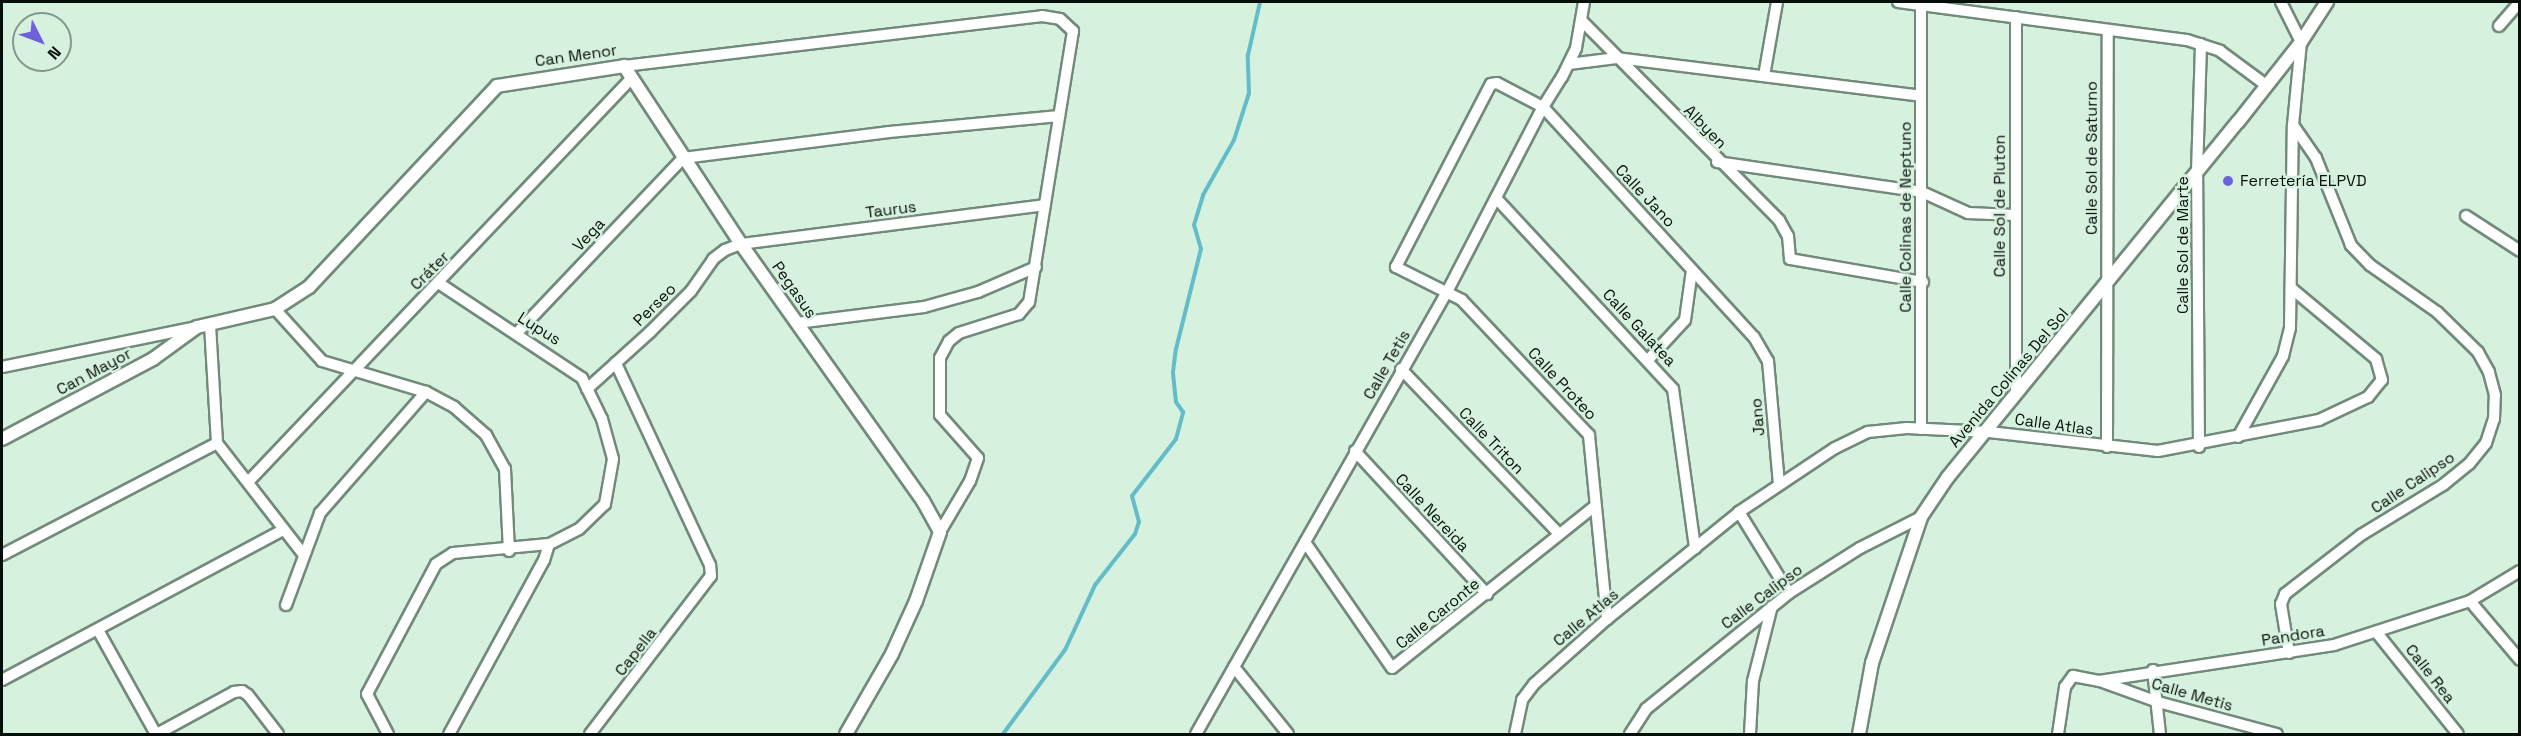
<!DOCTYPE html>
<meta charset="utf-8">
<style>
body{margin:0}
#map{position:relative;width:2521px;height:736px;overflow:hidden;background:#d7f1df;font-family:"Space Grotesk",sans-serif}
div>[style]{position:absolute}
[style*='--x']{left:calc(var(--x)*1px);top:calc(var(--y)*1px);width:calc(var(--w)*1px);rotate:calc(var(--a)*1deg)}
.stream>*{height:4px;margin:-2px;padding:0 2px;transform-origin:2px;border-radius:2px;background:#63bcc9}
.roads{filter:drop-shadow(2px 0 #728a7a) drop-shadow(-2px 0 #728a7a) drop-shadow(0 2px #728a7a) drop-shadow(0 -2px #728a7a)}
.minor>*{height:10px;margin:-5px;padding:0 5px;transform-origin:5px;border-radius:5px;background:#fff}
.tertiary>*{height:12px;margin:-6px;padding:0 6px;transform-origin:6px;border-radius:6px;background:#fff}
.dots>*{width:16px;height:16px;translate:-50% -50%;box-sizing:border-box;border:3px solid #d7f1df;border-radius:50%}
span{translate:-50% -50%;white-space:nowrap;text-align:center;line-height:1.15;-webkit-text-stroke:5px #d7f1df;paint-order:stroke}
.street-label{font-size:16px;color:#070f0a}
.poi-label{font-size:16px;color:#070f0a}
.left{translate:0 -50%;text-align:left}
.frame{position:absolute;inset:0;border:3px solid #070f0a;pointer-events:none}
.north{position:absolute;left:12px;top:12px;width:60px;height:60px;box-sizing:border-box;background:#d7f1df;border:2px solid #84978a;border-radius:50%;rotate:132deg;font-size:16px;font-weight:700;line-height:24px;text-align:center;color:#070f0a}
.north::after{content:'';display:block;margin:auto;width:21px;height:27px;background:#6f61dc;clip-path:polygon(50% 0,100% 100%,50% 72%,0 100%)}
</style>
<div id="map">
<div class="stream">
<div style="--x:1003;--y:734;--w:104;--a:-53.6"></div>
<div style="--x:1065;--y:650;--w:72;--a:-65.2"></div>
<div style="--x:1095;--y:585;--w:65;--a:-51.9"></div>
<div style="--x:1135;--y:534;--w:13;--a:-72"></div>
<div style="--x:1139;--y:522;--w:27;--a:-105"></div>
<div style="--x:1132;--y:496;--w:72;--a:-52.3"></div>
<div style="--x:1176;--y:439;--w:28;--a:-75"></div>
<div style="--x:1183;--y:412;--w:12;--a:-125"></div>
<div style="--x:1176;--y:402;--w:30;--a:-96"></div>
<div style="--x:1173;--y:372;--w:23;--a:-83"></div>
<div style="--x:1176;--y:349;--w:103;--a:-76"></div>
<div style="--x:1201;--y:249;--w:25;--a:-106"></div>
<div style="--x:1194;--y:225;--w:31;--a:-73"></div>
<div style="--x:1203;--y:195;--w:63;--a:-60.6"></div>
<div style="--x:1234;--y:140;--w:49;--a:-72.3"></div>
<div style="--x:1249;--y:93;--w:38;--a:-92"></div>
<div style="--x:1248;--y:55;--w:54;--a:-77.2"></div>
</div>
<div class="roads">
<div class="minor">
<div style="--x:1898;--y:2;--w:291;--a:7.5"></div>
<div style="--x:2187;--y:40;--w:35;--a:18"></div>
<div style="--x:2220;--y:51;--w:57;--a:36.5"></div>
<div style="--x:2016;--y:17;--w:377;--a:90"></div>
<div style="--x:1583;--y:22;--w:279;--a:45.3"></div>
<div style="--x:1779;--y:220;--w:18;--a:61"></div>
<div style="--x:1788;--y:236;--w:23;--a:85"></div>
<div style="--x:1790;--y:259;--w:135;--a:9.8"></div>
<div style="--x:2499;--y:26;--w:32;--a:-49"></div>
<div style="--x:1569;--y:64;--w:48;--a:-7.1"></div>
<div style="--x:1617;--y:58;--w:305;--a:7.1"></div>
<div style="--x:624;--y:66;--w:421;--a:-6.8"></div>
<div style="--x:1042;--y:16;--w:18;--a:9"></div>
<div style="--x:1060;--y:19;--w:18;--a:43"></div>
<div style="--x:1073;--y:31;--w:275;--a:99.2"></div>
<div style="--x:1029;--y:302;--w:16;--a:130"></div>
<div style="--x:1019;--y:314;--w:63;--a:162.4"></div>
<div style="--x:959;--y:333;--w:13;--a:141"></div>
<div style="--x:949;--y:341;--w:19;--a:118"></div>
<div style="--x:940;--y:358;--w:57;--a:90"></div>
<div style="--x:940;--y:415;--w:57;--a:48.5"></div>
<div style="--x:978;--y:458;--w:24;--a:109"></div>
<div style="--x:970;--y:481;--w:59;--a:120.5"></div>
<div style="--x:1764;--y:76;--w:75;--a:-80"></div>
<div style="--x:1717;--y:162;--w:207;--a:8.3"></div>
<div style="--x:1922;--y:192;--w:51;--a:24.5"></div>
<div style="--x:1968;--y:213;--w:47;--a:2.4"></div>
<div style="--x:1496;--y:198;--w:260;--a:47.2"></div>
<div style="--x:1673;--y:389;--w:161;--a:82.1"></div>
<div style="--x:2466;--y:216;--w:64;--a:32.9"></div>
<div style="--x:440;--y:284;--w:170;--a:33.5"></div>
<div style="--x:582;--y:378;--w:46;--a:64"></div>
<div style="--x:602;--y:419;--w:41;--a:74.6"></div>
<div style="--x:613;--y:459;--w:46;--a:100.1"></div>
<div style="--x:605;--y:504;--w:36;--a:136"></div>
<div style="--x:579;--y:529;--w:34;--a:153"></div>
<div style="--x:549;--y:544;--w:17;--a:107"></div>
<div style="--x:544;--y:560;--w:198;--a:118.6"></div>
<div style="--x:275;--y:309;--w:70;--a:47.9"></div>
<div style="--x:322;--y:361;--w:109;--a:16.6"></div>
<div style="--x:426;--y:392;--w:32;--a:28"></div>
<div style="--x:454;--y:407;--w:43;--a:41.2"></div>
<div style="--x:486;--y:435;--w:39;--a:61"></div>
<div style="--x:505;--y:469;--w:82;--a:87.2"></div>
<div style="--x:797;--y:323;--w:128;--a:-7.2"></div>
<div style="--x:924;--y:307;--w:56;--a:-15.5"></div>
<div style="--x:978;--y:292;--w:63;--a:-23.3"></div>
<div style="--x:210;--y:325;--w:118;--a:86.6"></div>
<div style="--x:217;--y:443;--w:140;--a:52.2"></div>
<div style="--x:517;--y:333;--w:241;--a:-46.5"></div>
<div style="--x:683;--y:158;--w:208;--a:-7.2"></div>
<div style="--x:889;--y:132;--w:171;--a:-5.4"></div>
<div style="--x:1648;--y:360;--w:54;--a:-47.2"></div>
<div style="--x:1685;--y:320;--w:50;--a:-82"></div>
<div style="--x:2;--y:367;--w:199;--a:-11.6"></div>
<div style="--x:1401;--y:369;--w:227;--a:46.2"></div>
<div style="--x:587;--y:389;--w:85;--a:-42.1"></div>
<div style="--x:650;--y:332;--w:58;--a:-45"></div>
<div style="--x:691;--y:291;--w:39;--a:-55"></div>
<div style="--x:713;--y:259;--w:15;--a:-37"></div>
<div style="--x:725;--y:250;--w:17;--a:-21"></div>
<div style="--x:741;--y:244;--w:306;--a:-7.3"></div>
<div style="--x:1921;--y:429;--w:424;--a:-90"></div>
<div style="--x:2238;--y:437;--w:93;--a:-60.9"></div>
<div style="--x:2283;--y:356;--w:29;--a:-76"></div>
<div style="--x:2290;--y:328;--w:203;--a:-89.2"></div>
<div style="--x:2293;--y:125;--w:83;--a:-84.5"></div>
<div style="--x:2301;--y:42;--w:45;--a:-116.6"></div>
<div style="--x:2107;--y:447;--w:416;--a:-89.9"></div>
<div style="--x:2199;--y:447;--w:275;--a:-90.4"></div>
<div style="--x:2197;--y:172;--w:128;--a:-88.2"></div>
<div style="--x:1355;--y:451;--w:195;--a:47.3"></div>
<div style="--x:249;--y:481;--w:553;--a:-46.47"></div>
<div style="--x:1739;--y:512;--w:95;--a:58.3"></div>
<div style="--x:1305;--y:542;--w:153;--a:55.4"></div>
<div style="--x:1392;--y:668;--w:260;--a:-38.6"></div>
<div style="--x:2;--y:555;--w:242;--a:-27.5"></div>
<div style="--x:2470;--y:601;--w:77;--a:49.7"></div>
<div style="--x:286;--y:605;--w:98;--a:-69.7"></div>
<div style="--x:320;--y:513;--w:161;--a:-48.8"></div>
<div style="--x:1607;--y:619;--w:185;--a:-95.6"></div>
<div style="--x:1589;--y:435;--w:185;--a:-133.3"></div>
<div style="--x:1462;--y:300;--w:74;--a:-153.4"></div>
<div style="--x:1396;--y:267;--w:206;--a:-62.6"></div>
<div style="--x:1491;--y:84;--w:6;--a:-9"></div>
<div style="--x:1497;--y:83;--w:52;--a:27.6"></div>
<div style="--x:1543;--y:107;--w:312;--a:47.5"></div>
<div style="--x:1754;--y:337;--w:28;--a:60"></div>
<div style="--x:1768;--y:361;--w:124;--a:84.9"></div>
<div style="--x:98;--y:630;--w:119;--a:60.9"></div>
<div style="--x:2377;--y:633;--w:129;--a:51.3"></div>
<div style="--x:2289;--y:653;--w:50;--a:-99.3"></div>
<div style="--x:2281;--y:604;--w:11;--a:-68"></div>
<div style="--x:2285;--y:594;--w:96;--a:-37.8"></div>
<div style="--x:2361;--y:535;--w:96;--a:-31.4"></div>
<div style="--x:2443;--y:485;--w:33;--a:-39"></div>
<div style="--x:2469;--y:464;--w:27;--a:-51"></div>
<div style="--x:2486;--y:443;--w:25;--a:-72"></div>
<div style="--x:2494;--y:419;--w:24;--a:-88"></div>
<div style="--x:2495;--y:395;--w:24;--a:-105"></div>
<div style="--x:2489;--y:372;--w:23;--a:-119"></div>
<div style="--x:2478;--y:352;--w:57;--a:-135.7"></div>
<div style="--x:2437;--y:312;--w:82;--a:-145"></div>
<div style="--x:2370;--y:265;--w:28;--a:-134"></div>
<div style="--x:2351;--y:245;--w:94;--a:-111.9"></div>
<div style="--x:2316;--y:158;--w:40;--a:-124.9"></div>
<div style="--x:1234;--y:667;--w:86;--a:51.1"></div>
<div style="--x:2153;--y:670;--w:64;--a:83.8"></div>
<div style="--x:2;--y:680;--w:319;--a:-28.1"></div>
<div style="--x:2100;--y:681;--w:62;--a:19.9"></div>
<div style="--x:2158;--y:702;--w:123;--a:15.1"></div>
<div style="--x:157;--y:734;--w:88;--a:-28.6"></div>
<div style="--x:234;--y:692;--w:8;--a:-7"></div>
<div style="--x:242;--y:691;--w:7;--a:34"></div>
<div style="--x:248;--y:695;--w:49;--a:52.4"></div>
<div style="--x:388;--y:734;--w:45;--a:-117.7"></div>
<div style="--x:367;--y:694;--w:147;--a:-62"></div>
<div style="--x:436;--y:564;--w:20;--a:-33"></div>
<div style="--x:453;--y:553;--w:96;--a:-5.4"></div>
<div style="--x:590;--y:734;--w:199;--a:-52.6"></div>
<div style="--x:711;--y:576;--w:11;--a:-95"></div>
<div style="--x:710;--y:565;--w:223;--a:-115"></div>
<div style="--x:1196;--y:734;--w:511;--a:-60.42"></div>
<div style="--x:1448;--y:290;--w:206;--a:-62.6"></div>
<div style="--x:1543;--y:107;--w:36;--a:-58"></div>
<div style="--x:1562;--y:77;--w:32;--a:-64"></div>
<div style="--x:1576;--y:48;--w:47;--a:-80.1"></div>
<div style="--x:1515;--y:734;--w:35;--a:-78"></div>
<div style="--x:1522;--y:700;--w:20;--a:-53"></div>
<div style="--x:1534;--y:684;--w:98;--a:-41.7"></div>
<div style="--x:1607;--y:619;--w:170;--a:-39"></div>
<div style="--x:1739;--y:512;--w:115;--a:-33.7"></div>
<div style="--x:1835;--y:448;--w:37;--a:-26"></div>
<div style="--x:1868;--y:432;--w:39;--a:-6"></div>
<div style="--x:1907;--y:428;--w:82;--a:2.8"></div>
<div style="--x:1989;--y:432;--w:170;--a:6.4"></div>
<div style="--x:2158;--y:451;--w:164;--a:-10.9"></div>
<div style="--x:2319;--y:420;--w:54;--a:-25.1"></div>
<div style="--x:2368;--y:397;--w:22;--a:-51"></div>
<div style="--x:2382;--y:380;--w:22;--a:-106"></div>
<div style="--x:2376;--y:359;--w:111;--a:-140.1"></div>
<div style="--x:1630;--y:734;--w:30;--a:-57"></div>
<div style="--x:1646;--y:709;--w:184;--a:-39"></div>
<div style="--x:1789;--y:593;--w:84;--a:-32.4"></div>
<div style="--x:1860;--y:548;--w:68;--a:-26.9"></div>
<div style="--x:1750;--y:734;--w:53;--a:-86.8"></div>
<div style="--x:1753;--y:681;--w:77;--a:-75.8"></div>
<div style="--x:2058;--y:734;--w:48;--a:-81.5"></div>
<div style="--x:2065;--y:687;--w:14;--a:-54"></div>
<div style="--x:2073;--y:676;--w:26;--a:11"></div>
<div style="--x:2099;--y:681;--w:238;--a:-8.7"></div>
<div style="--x:2334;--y:645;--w:143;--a:-17.9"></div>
<div style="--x:2470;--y:601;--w:58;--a:-31"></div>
</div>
<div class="tertiary">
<div style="--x:2;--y:439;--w:171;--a:-27.9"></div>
<div style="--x:153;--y:359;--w:54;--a:-36"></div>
<div style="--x:197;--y:327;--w:80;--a:-13"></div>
<div style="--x:275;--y:309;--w:40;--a:-32.9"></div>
<div style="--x:309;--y:287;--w:275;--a:-46.9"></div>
<div style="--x:497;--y:86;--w:129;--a:-8.9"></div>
<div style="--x:624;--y:66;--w:213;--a:56.7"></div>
<div style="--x:741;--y:244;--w:315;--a:54.7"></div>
<div style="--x:923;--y:501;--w:35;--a:61"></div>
<div style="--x:940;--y:532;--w:73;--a:109.2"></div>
<div style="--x:916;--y:601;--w:58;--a:114.4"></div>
<div style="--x:892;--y:654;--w:92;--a:119.9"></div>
<div style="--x:1859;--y:734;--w:72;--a:-79.6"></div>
<div style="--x:1872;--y:663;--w:154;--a:-71.4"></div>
<div style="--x:1921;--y:517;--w:48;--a:-56"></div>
<div style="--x:1948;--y:477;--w:458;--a:-50.8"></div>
<div style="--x:2238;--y:122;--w:102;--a:-51.8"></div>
<div style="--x:2301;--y:42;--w:48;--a:-57"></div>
</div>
</div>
<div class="dots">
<div style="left:2228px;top:181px;background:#6f61dc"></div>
</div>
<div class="street-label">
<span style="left:576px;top:56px;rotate:-8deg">Can Menor</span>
<span style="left:1705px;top:127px;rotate:46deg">Albyen</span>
<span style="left:2092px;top:158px;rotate:-90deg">Calle Sol de Saturno</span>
<span style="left:1645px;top:196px;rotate:47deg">Calle Jano</span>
<span style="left:2000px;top:206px;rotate:-90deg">Calle Sol de Pluton</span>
<span style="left:891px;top:210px;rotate:-7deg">Taurus</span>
<span style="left:1906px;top:217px;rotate:-90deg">Calle Colinas de Neptuno</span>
<span style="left:589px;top:235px;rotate:-47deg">Vega</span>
<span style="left:2183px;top:245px;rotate:-90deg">Calle Sol de Marte</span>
<span style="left:430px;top:271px;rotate:-45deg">Cráter</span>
<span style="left:794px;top:290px;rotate:55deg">Pegasus</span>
<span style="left:655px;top:305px;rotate:-45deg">Perseo</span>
<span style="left:1639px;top:328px;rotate:47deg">Calle Galatea</span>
<span style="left:539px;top:329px;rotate:32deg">Lupus</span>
<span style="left:1387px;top:365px;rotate:-60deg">Calle Tetis</span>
<span style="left:94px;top:372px;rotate:-28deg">Can Mayor</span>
<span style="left:2009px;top:378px;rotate:-50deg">Avenida Colinas Del Sol</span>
<span style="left:1562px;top:384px;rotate:47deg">Calle Proteo</span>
<span style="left:1758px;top:417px;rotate:-95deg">Jano</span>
<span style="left:2054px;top:425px;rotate:8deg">Calle Atlas</span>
<span style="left:1491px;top:441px;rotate:46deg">Calle Triton</span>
<span style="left:2413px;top:483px;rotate:-34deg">Calle Calipso</span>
<span style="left:1432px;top:513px;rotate:47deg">Calle Nereida</span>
<span style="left:1762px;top:597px;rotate:-37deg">Calle Calipso</span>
<span style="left:1438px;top:614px;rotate:-39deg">Calle Caronte</span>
<span style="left:1586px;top:618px;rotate:-40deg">Calle Atlas</span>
<span style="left:2293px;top:636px;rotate:-9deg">Pandora</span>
<span style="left:636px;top:652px;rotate:-52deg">Capella</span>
<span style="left:2430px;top:674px;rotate:52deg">Calle Rea</span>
<span style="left:2192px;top:695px;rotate:16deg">Calle Metis</span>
</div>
<div class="poi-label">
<span class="left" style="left:2240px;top:181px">Ferretería ELPVD</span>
</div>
<div class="frame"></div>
<div class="north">N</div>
</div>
